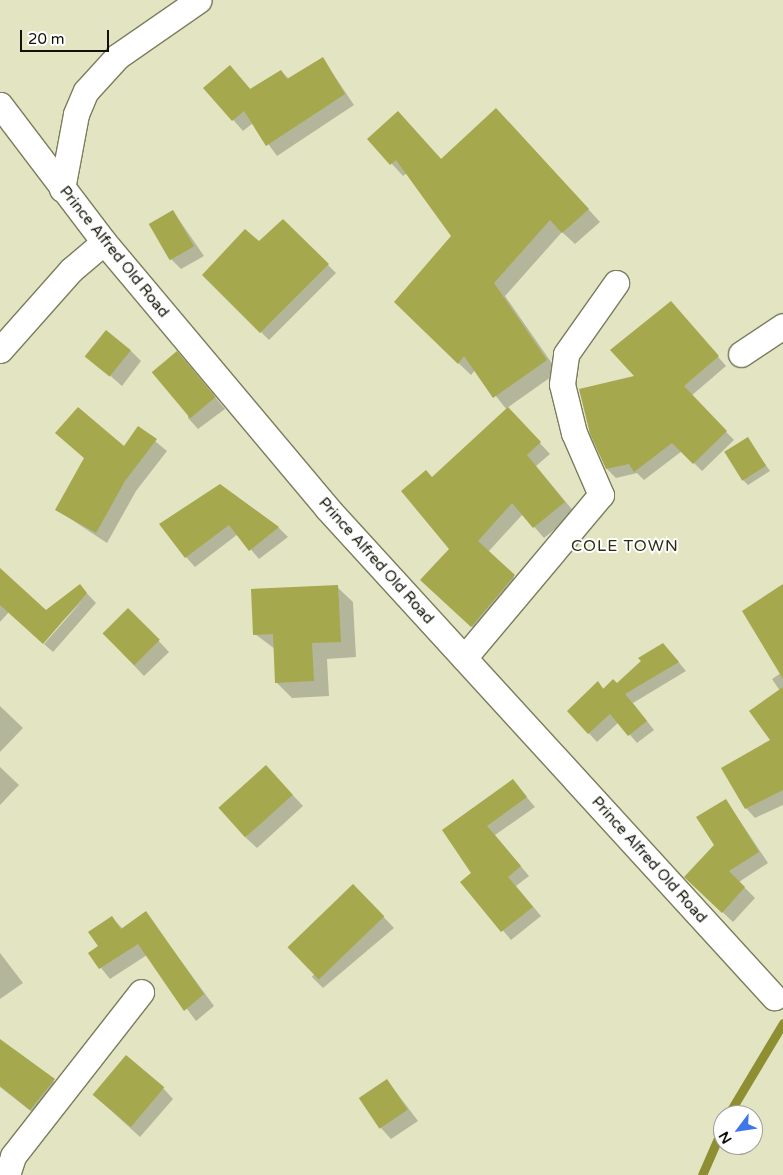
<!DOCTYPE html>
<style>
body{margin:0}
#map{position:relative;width:783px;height:1175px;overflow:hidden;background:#e2e4c2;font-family:"Varela Round",sans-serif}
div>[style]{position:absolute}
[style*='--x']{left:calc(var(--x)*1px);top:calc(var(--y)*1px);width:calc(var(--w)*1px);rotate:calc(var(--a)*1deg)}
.shadow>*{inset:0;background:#0003}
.stream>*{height:9px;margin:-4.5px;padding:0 4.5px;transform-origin:4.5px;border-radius:4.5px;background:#8d8f32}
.building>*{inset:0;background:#a6a84d;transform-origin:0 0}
.roads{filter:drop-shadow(1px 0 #7b7d5e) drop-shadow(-1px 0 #7b7d5e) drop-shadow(0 1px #7b7d5e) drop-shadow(0 -1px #7b7d5e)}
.minor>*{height:25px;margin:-12.5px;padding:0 12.5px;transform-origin:12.5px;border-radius:12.5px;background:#fff}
span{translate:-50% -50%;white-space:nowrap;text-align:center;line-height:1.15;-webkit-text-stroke:4px #fff;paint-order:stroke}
.street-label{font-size:15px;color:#111106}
.neighbourhood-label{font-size:16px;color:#2b2c11;letter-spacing:1px}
.north{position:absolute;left:713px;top:1105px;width:50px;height:50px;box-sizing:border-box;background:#fff;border:1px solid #a0a09b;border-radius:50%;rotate:239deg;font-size:14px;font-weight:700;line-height:20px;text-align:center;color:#111106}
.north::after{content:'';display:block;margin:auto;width:18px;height:22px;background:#3e77e7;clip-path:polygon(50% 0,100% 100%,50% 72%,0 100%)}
.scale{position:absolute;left:20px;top:30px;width:89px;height:22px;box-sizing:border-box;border:2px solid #111106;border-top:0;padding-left:6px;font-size:15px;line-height:18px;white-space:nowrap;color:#111106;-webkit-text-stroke:4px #fff;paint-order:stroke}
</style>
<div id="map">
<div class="shadow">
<div style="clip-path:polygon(323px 59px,354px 105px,277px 156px,253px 123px,243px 131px,205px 88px,240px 77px,251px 90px,281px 71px,289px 79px)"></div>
<div style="clip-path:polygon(398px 112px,442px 160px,508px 121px,600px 222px,575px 244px,562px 232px,505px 296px,558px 372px,507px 408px,550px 454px,536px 466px,575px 513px,544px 538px,523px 514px,488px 552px,524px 587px,482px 636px,433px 590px,451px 549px,433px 478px,507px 410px,475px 370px,471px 375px,407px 314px,453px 236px,407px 173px,403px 176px,369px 139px)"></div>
<div style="clip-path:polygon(173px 211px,204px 256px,181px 269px,171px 259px)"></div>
<div style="clip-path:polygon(283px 220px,336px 273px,269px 340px,204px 275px,259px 243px)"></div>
<div style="clip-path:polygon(671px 302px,726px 366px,691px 396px,734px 440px,702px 471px,682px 451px,644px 480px,637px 473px,616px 478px,607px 469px,636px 377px)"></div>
<div style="clip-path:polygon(130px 350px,141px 361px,122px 386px,91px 359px)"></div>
<div style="clip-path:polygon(187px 363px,225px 409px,198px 429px,188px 418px)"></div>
<div style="clip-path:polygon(138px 427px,167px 451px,136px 491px,107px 543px,57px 510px,85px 458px,124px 448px)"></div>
<div style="clip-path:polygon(747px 438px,770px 471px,748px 485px,743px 480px)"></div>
<div style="clip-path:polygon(220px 486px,279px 528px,288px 537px,259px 559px,238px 534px,195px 567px,186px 557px)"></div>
<div style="clip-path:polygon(0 570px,46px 611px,80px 586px,96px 603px,53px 652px,44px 644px,82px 601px,42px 642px,9px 612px,0 622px)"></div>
<div style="clip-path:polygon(783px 585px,783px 805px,755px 818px,746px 808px,772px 741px,780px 691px,772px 679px,781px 673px)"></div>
<div style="clip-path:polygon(337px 587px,353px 602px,356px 657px,327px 659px,329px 696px,292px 698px,276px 682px,275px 649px,255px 634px)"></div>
<div style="clip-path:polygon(139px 620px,169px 652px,144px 676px,103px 633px)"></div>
<div style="clip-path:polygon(671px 653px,686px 671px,633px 703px,654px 730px,637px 743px,619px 722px,597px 742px,568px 711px,598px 683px,604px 689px,617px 685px)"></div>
<div style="clip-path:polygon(0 706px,23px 728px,0 752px)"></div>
<div style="clip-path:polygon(0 767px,19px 785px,0 805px)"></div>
<div style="clip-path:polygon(276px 777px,303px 806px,257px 848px,246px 838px)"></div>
<div style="clip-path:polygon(513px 781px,535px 807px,495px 835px,529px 876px,516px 886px,541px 916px,511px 940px,462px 882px,473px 873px,443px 830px)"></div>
<div style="clip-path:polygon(726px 800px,768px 863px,739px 882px,755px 898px,733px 922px,696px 887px,715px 846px)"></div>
<div style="clip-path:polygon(364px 896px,394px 928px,323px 988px,312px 977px)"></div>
<div style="clip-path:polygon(146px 913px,214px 1006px,196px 1021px,147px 955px,110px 979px,89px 953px,99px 946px,112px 918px,123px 929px)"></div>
<div style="clip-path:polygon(0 953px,23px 983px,0 999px)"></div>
<div style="clip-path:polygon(0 1040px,65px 1090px,42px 1120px,0 1087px)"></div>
<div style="clip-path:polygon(387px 1080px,418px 1121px,391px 1139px,381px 1128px)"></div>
<div style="clip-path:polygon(163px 1088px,173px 1099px,140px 1137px,94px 1095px)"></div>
</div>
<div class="stream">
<div style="--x:728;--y:1115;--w:107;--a:-59.1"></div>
<div style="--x:702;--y:1175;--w:52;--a:-66.4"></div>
</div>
<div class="building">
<div style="clip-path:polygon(323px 57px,345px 94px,266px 146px,244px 111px,232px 121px,203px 88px,230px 65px,250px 89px,281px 70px,287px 79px)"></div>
<div style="clip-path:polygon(496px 108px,589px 209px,562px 233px,550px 220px,494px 283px,547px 360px,493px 398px,464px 356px,458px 364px,394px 302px,451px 236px,396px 160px,390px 165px,367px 139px,398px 111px,441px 159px)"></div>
<div style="left:173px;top:210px;width:42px;height:28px;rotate:60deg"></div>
<div style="clip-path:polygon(283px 219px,329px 264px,260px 333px,202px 275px,245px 229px,259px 241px)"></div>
<div style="clip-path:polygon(671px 301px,719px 356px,684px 386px,727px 431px,693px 464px,672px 443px,634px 472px,629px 464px,606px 469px,590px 434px,579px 389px,634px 376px,610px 350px)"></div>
<div style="left:106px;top:330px;width:32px;height:34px;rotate:39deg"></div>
<div style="left:177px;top:351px;width:60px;height:33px;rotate:50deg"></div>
<div style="clip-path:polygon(78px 407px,124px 446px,138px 426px,157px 439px,125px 481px,96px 533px,55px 510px,84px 458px,55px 433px)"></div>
<div style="clip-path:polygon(508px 407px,541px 442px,527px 455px,565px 502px,533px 528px,512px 503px,478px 541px,515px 575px,471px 627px,420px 580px,449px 549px,401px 491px,426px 470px,432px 477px)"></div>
<div style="left:748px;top:437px;width:34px;height:28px;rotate:58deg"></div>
<div style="clip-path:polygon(220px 484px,279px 527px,249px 551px,229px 525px,185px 558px,159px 524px)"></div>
<div style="clip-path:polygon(0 568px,46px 610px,80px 584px,87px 593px,43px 644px,0 605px)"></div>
<div style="clip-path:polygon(783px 584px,783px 679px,742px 611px)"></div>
<div style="clip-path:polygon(338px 585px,341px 642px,312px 643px,314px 681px,275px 683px,273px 634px,253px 635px,251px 589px)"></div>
<div style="left:128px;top:608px;width:45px;height:36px;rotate:45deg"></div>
<div style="clip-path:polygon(663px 643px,679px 662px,625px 694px,647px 721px,628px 736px,610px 714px,588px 734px,567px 711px,598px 681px,603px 689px,613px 679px,617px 683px,641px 661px,638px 658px)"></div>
<div style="clip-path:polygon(783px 687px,783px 790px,745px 809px,721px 768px,770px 740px,749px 711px)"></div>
<div style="left:266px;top:765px;width:40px;height:64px;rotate:48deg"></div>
<div style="clip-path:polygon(513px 779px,527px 797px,487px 826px,521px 866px,508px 877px,533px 907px,501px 932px,460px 882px,471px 873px,442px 830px)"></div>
<div style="clip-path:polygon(726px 799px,759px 852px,729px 871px,745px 887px,722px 913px,684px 877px,714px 845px,696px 817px)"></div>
<div style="left:353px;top:884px;width:45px;height:91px;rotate:46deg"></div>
<div style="clip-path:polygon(146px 911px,204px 994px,184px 1011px,138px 944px,99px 969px,88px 953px,98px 946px,88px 932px,112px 916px,121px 929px)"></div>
<div style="clip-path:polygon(0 1039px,55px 1079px,30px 1110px,0 1086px)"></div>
<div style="left:126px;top:1055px;width:50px;height:52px;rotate:40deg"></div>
<div style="left:387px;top:1079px;width:37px;height:34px;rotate:56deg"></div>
</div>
<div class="roads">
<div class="minor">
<div style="--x:0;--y:105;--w:172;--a:52.8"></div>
<div style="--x:104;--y:242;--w:347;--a:50"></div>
<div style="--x:327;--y:508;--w:663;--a:47.57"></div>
<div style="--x:62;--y:189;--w:76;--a:-79.4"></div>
<div style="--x:76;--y:114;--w:25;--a:-67"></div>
<div style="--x:86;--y:91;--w:47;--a:-47.6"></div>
<div style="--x:118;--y:56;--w:98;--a:-34.7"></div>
<div style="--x:0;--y:350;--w:107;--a:-48.4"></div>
<div style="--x:71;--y:270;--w:43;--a:-40.3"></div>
<div style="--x:741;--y:354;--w:50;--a:-33.7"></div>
<div style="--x:464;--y:658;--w:213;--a:-50"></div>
<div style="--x:601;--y:495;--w:68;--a:-113.5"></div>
<div style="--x:574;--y:433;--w:50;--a:-103.8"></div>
<div style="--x:562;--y:384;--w:30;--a:-82"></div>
<div style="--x:566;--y:354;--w:87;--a:-54.8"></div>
<div style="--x:7;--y:1175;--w:20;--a:-72"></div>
<div style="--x:13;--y:1156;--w:208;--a:-52"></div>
</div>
</div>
<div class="street-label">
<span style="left:114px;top:252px;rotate:51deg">Prince Alfred Old Road</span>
<span style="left:376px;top:561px;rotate:48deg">Prince Alfred Old Road</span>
<span style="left:649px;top:860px;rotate:48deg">Prince Alfred Old Road</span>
</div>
<div class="neighbourhood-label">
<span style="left:625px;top:546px">COLE TOWN</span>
</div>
<div class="north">N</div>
<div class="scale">20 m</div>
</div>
